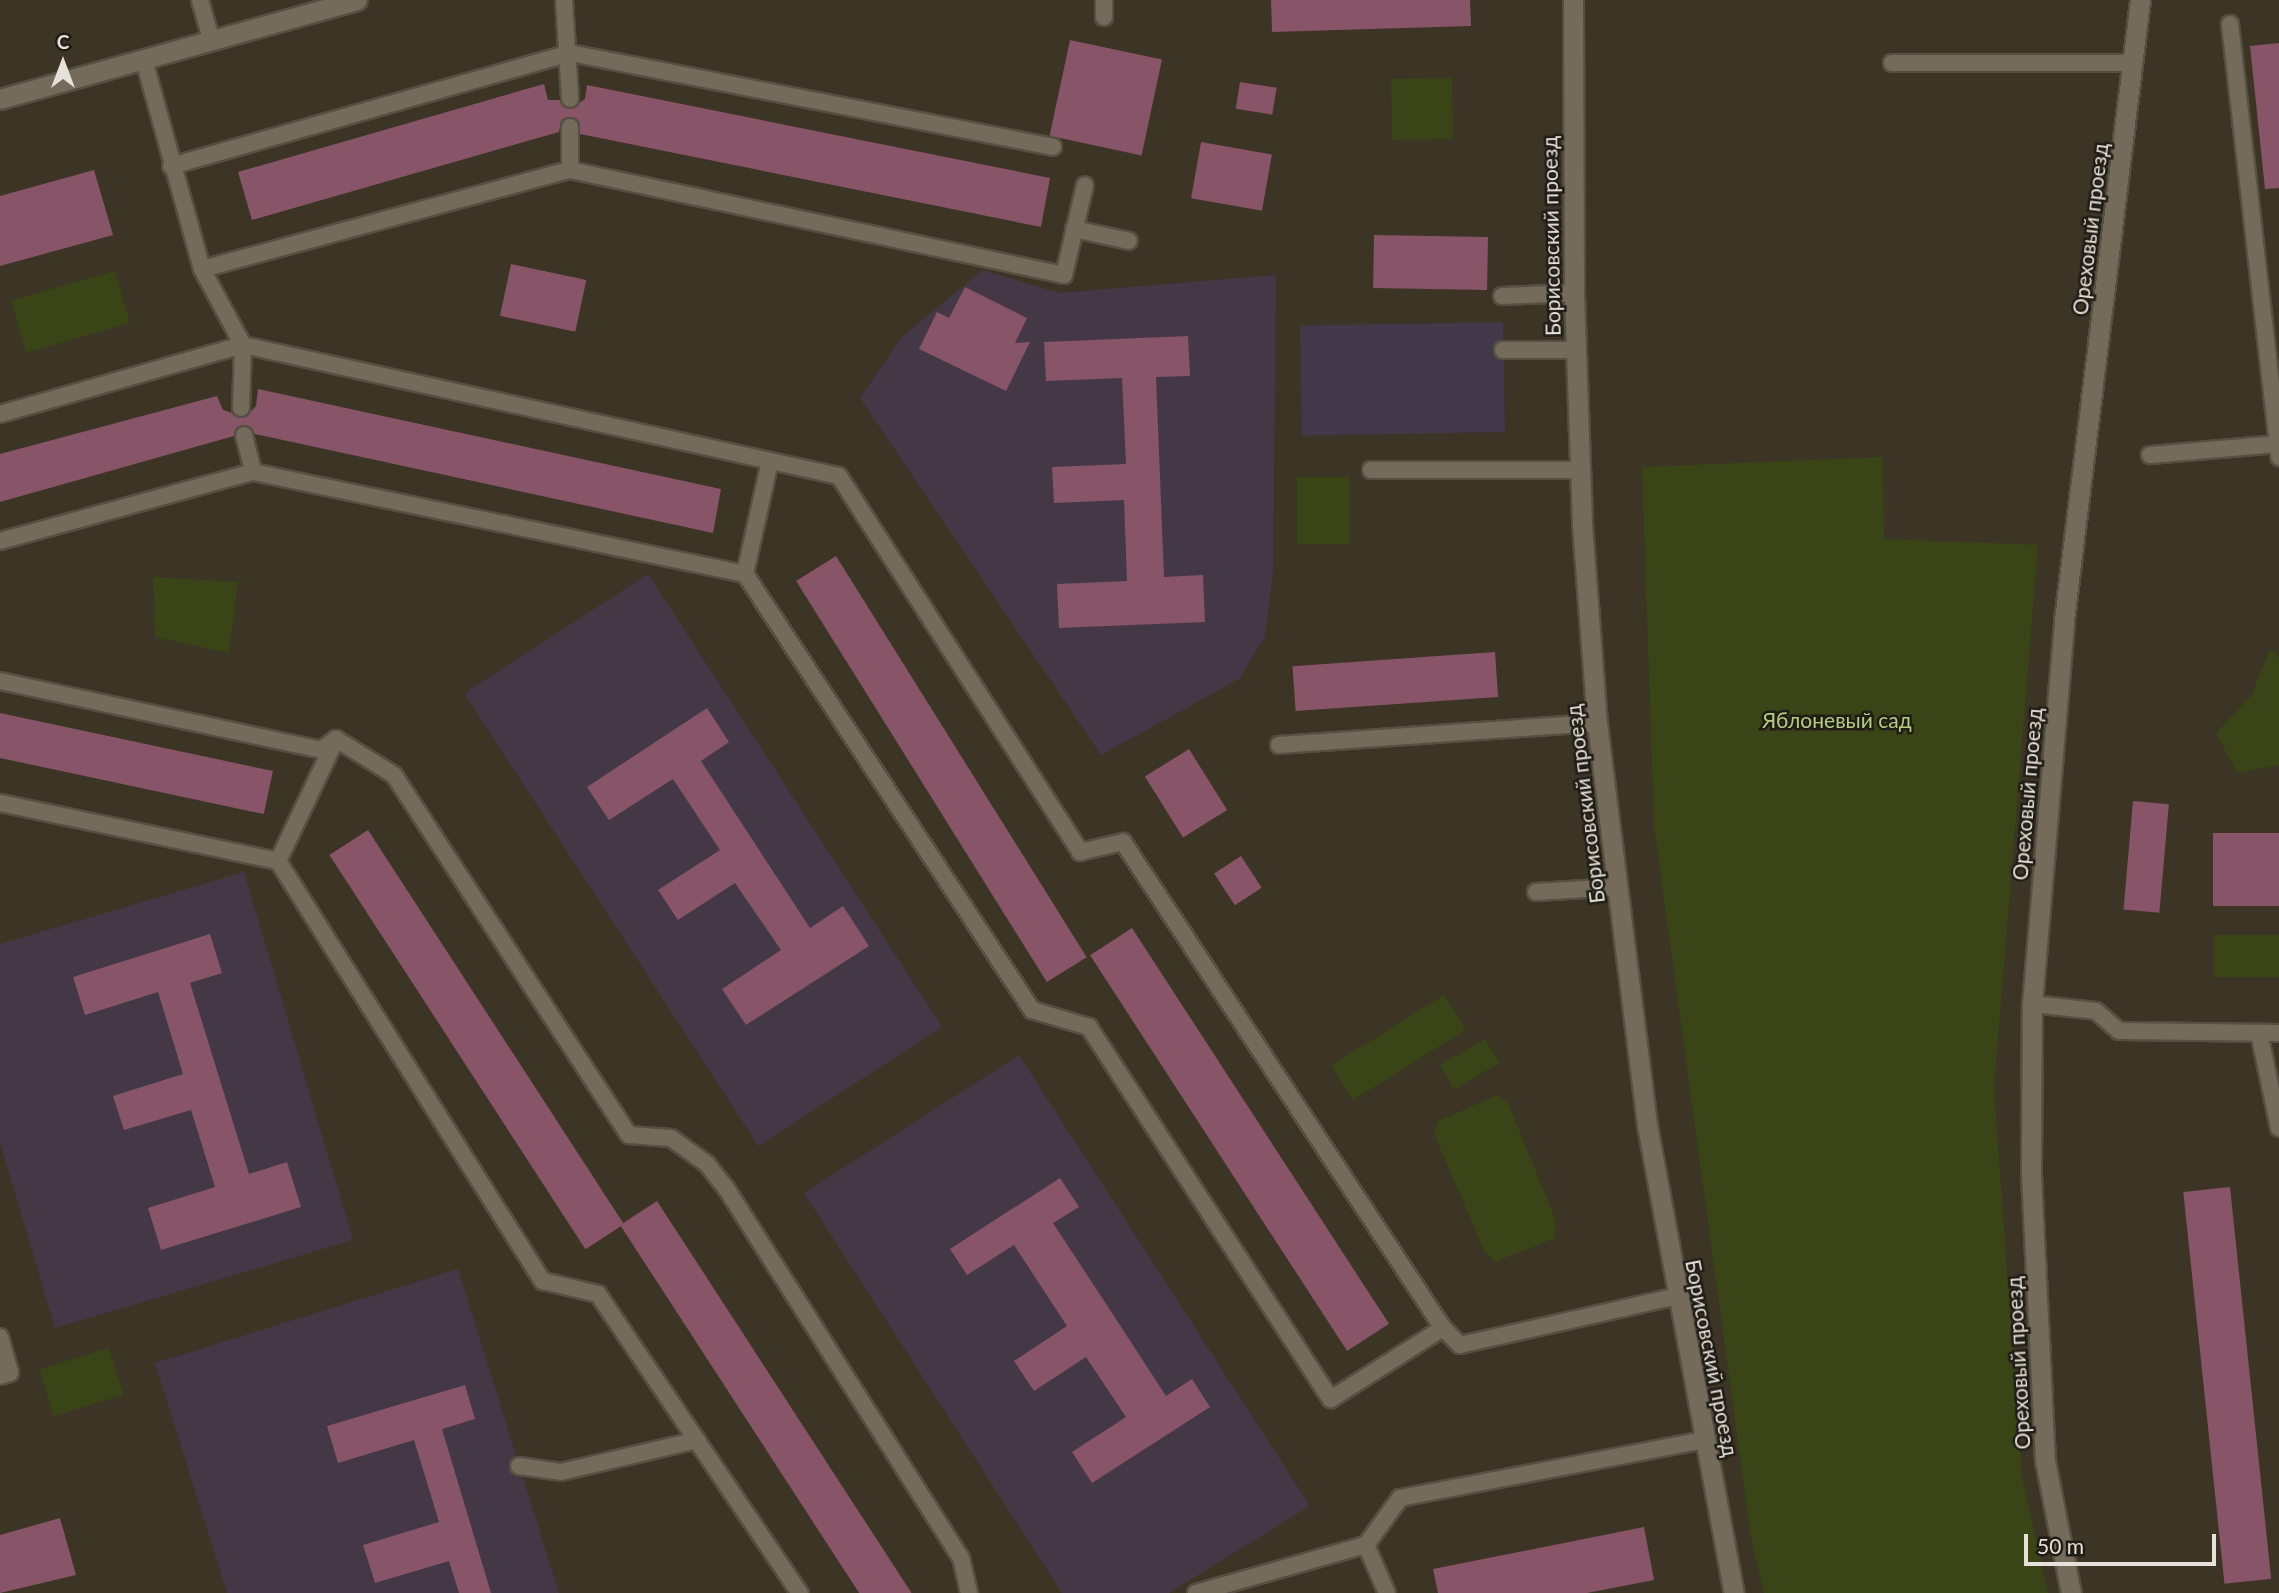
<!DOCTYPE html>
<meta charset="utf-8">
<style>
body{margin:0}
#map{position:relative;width:2279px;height:1593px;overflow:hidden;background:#3c3425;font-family:Lato,sans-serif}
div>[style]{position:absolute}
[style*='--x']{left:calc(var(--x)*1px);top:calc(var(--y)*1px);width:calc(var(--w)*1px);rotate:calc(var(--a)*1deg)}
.industrial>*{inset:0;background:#413949;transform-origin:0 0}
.education>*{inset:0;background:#453846;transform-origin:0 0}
.green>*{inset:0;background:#394517;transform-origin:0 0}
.building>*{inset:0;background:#885468;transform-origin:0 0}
.roads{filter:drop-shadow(2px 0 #564f43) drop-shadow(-2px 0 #564f43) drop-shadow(0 2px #564f43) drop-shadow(0 -2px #564f43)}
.service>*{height:16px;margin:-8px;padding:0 8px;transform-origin:8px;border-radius:8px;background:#746b5b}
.tertiary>*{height:19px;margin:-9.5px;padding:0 9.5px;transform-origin:9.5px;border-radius:9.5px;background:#746b5b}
.secondary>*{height:19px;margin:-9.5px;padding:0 9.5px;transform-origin:9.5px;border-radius:9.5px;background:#746b5b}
span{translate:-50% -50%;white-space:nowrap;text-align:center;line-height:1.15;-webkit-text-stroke:5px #201c16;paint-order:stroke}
.street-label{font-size:21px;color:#e7e2d9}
.park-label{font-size:21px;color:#b5cd81}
.north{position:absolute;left:28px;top:28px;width:70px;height:70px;-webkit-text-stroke:5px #201c16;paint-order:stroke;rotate:0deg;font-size:19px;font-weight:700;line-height:28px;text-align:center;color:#e7e2d9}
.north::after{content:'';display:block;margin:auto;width:24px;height:32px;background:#e7e2d9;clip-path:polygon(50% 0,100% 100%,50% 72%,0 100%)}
.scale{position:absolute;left:2024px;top:1534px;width:192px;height:32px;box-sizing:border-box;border:4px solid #e7e2d9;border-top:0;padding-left:9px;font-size:21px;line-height:24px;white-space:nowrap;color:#e7e2d9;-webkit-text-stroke:5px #201c16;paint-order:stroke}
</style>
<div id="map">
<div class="industrial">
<div style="left:1503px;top:322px;width:110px;height:203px;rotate:89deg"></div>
</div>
<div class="education">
<div style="clip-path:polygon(983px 270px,1059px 293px,1276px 275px,1273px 570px,1265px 637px,1239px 679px,1101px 755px,860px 398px,902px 337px)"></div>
<div style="left:648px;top:574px;width:540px;height:219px;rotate:57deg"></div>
<div style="clip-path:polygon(244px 872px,353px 1240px,55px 1328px,0 1143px,0 944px)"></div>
<div style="clip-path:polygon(1019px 1055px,1310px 1506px,1169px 1593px,1062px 1593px,804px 1193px)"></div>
<div style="clip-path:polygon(458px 1269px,559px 1593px,227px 1593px,155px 1363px)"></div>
</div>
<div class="green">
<div style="left:1452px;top:78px;width:61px;height:61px;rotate:89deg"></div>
<div style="left:115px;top:271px;width:54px;height:108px;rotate:74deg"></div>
<div style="clip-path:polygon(1883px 457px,1884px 539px,2038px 545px,1994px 1089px,2022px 1477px,2048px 1593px,1764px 1593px,1751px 1538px,1654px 826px,1642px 467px)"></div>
<div style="left:1297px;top:477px;width:53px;height:67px"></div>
<div style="clip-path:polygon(153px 577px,238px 582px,229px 653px,155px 637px)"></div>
<div style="clip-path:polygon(2270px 649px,2279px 658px,2279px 765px,2237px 773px,2216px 733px,2251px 696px)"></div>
<div style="left:2279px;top:935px;width:42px;height:65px;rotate:90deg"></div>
<div style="left:1444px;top:995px;width:41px;height:133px;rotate:58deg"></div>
<div style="left:1485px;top:1039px;width:28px;height:52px;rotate:60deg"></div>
<div style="clip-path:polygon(1498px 1095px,1508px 1103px,1556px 1221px,1555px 1238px,1495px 1262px,1484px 1250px,1434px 1134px,1438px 1121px)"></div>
<div style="left:109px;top:1348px;width:49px;height:73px;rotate:73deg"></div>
</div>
<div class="building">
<div style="clip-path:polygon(1271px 0,1470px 0,1471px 26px,1272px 32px)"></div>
<div style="left:1070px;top:40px;width:94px;height:98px;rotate:12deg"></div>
<div style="clip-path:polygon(2279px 43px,2279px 188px,2265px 189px,2250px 46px)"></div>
<div style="left:1240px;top:82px;width:37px;height:27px;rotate:9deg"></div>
<div style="clip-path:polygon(544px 84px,548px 100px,560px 100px,570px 109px,585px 99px,587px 85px,1050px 178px,1041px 227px,580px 134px,579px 122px,571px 117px,561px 121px,559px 132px,252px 220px,238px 172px)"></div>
<div style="left:1201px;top:142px;width:72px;height:57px;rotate:10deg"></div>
<div style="clip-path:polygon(94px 170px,113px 235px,0 266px,0 196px)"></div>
<div style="left:1374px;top:235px;width:114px;height:53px;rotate:1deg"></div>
<div style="left:511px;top:264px;width:77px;height:53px;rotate:12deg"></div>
<div style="clip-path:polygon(965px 287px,1027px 318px,1015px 343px,1030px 342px,1006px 391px,919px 349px,937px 312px,949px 318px)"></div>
<div style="clip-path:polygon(1188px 336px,1190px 376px,1156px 377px,1164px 577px,1203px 575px,1205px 622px,1059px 628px,1057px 584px,1127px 581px,1124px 500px,1054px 503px,1052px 467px,1126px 464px,1122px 378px,1046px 381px,1044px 342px)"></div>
<div style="clip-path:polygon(258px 389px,721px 489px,713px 533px,255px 434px,246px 425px,237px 427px,234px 436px,0 502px,0 454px,217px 396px,223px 410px,245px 417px,256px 406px)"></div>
<div style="left:836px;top:556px;width:473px;height:47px;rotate:58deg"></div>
<div style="left:1495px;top:652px;width:45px;height:203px;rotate:86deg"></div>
<div style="clip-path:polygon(707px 708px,729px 742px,701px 761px,810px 928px,843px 906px,869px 946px,746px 1025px,722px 989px,781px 950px,735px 883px,678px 920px,658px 890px,720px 850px,673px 779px,609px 820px,587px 787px)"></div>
<div style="left:0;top:713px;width:279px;height:44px;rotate:12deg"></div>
<div style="left:1189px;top:749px;width:72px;height:52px;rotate:58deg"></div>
<div style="left:2133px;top:801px;width:36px;height:109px;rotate:5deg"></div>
<div style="left:368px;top:830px;width:470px;height:46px;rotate:57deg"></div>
<div style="left:2279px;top:833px;width:73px;height:66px;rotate:90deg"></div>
<div style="left:1241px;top:856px;width:38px;height:32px;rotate:57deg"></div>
<div style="left:1132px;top:928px;width:472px;height:50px;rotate:57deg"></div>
<div style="clip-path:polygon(210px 934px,222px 973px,190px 983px,249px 1174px,287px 1162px,301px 1207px,161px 1250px,148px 1208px,215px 1187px,191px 1110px,124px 1130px,113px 1096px,183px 1074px,158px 992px,85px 1015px,73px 977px)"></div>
<div style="clip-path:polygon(1060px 1178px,1079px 1207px,1053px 1223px,1112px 1313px,1166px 1396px,1192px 1379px,1210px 1407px,1092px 1483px,1072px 1452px,1126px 1417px,1086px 1357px,1034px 1391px,1014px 1361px,1067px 1326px,1014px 1245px,967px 1275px,950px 1249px)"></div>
<div style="left:2230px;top:1187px;width:394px;height:47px;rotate:84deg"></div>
<div style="left:657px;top:1201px;width:468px;height:44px;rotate:57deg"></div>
<div style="clip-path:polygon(465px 1385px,475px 1419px,442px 1429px,491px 1593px,459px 1593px,449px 1561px,375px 1583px,363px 1545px,439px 1522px,414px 1440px,338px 1463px,327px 1426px)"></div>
<div style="clip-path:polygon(60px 1518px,76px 1575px,0 1593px,0 1535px)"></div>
<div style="clip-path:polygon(1644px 1527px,1654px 1580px,1587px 1593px,1438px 1593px,1433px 1569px)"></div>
</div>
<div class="roads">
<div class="service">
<div style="--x:200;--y:0;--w:41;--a:74.2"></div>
<div style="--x:564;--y:0;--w:99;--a:86.5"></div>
<div style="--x:1104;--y:17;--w:17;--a:-90"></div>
<div style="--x:2230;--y:24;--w:436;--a:83.5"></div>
<div style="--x:144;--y:60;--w:217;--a:74.5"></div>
<div style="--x:202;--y:269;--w:86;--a:61.7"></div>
<div style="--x:243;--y:345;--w:63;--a:91.8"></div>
<div style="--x:1892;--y:63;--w:242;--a:0"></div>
<div style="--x:171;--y:166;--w:415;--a:-15.8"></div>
<div style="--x:570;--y:53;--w:492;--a:11"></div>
<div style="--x:570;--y:170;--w:43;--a:-90"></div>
<div style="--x:1074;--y:229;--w:56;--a:12.3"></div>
<div style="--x:202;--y:269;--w:381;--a:-15.1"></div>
<div style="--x:570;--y:170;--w:505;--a:12"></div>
<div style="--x:1064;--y:275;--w:92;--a:-76.9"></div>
<div style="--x:1502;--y:296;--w:72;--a:-2.4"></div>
<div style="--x:1503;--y:350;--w:73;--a:0"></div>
<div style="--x:0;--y:414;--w:253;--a:-15.9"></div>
<div style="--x:243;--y:345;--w:610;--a:12.4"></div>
<div style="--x:839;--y:476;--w:447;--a:57.3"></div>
<div style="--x:1080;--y:852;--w:44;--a:-13.1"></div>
<div style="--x:1123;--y:842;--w:582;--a:56.64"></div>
<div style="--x:1443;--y:1328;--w:24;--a:45"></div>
<div style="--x:1460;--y:1345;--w:222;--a:-12.7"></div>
<div style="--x:244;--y:435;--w:38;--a:76"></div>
<div style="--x:2150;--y:455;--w:129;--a:-4.9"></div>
<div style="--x:770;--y:461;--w:116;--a:102.5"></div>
<div style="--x:745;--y:574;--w:522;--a:56.64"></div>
<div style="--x:1032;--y:1010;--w:59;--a:16.6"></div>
<div style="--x:1089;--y:1027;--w:444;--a:57"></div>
<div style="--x:1331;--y:1399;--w:133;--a:-32.4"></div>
<div style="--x:1371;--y:470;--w:209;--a:0"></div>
<div style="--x:0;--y:541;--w:262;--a:-15.3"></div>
<div style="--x:253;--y:472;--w:502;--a:11.71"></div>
<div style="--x:0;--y:681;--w:328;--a:12.1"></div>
<div style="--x:321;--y:750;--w:19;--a:-36"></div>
<div style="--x:336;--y:739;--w:135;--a:115.4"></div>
<div style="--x:278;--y:861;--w:284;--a:-168.2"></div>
<div style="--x:336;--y:739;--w:68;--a:31.8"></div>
<div style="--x:394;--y:775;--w:430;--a:56.9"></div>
<div style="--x:629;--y:1135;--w:42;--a:4.1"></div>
<div style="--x:671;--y:1138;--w:44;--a:35.8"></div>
<div style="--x:707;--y:1164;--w:31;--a:52"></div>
<div style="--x:726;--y:1188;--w:438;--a:57.6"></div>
<div style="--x:961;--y:1558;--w:36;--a:77"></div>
<div style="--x:1279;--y:745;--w:319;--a:-4"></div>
<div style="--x:278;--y:861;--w:497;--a:57.8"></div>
<div style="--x:543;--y:1281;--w:57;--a:13.3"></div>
<div style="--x:598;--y:1294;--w:361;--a:56"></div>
<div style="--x:1536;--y:892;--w:82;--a:-3.5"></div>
<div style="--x:2032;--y:1004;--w:64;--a:6.2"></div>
<div style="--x:2096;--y:1011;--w:30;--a:41"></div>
<div style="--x:2119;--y:1031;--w:160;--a:0.7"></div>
<div style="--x:2259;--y:1033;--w:97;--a:78.1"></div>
<div style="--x:0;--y:1337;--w:37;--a:74"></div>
<div style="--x:10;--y:1373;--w:10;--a:163"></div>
<div style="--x:519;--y:1466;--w:42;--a:8.1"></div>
<div style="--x:561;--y:1472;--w:140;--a:-13.2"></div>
<div style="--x:1366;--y:1545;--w:52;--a:66.4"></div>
<div style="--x:1196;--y:1593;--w:177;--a:-15.8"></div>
<div style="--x:1366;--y:1545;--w:58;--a:-54.1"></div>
<div style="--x:1400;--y:1498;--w:309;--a:-10.8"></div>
</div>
<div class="tertiary">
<div style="--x:1573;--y:0;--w:293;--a:89.8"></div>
<div style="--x:1574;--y:293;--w:231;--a:88"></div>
<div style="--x:1582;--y:524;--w:200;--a:85.7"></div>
<div style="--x:1597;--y:723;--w:405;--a:82.9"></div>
<div style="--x:1647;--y:1125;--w:476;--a:79.5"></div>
<div style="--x:2071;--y:1593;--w:135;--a:-101.1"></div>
<div style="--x:2045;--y:1461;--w:289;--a:-92.8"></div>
<div style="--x:2031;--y:1172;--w:168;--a:-89.7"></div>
<div style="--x:2032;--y:1004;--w:385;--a:-85.2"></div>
<div style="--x:2064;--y:620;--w:625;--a:-83.01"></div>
</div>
<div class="secondary">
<div style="--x:0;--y:99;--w:370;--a:-15.5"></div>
</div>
</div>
<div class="street-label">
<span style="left:2090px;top:229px;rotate:-83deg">Ореховый проезд</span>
<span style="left:1551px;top:236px;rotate:-91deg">Борисовский проезд</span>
<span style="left:2027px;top:794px;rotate:-85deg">Ореховый проезд</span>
<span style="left:1585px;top:804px;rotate:-97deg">Борисовский проезд</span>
<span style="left:1712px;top:1358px;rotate:79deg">Борисовский проезд</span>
<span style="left:2018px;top:1363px;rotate:-93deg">Ореховый проезд</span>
</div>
<div class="park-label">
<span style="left:1837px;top:720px">Яблоневый сад</span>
</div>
<div class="north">С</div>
<div class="scale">50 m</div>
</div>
